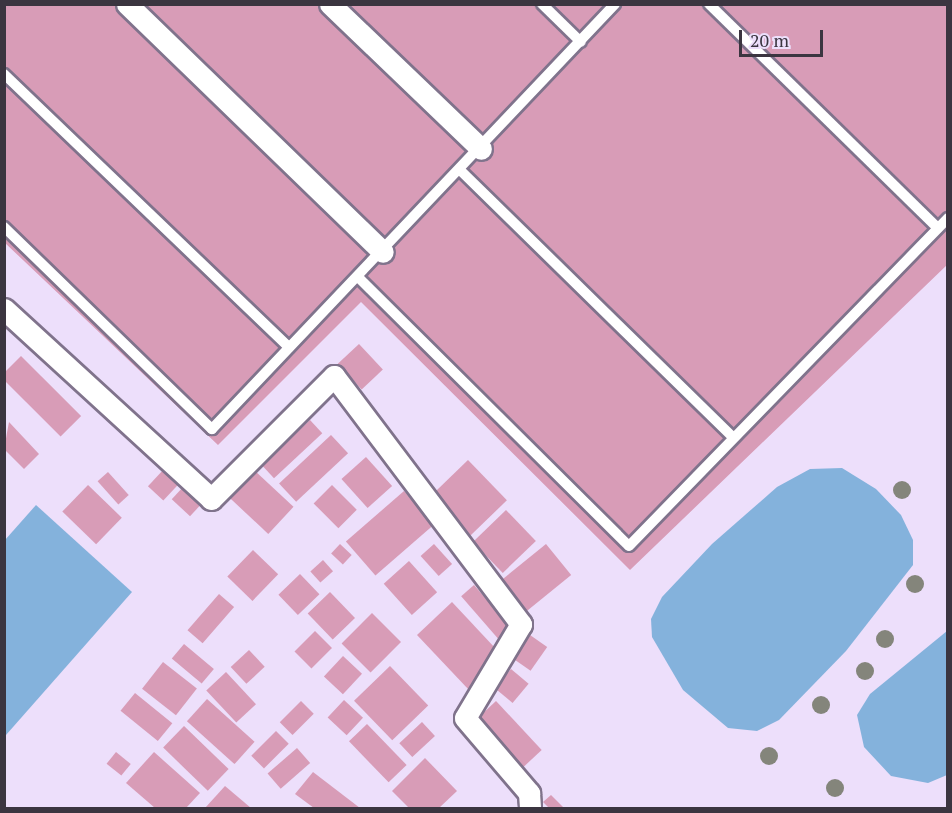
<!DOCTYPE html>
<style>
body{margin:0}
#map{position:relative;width:952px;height:813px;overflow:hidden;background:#eddffb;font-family:"PT Serif",serif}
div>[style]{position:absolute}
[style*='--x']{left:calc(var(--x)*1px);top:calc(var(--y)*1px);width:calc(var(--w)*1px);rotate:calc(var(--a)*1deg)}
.water>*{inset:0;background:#84b2dc}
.building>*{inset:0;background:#d89cb7;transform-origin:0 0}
.roads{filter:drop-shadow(2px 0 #80738c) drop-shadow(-2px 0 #80738c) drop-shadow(0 2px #80738c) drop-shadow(0 -2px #80738c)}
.service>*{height:10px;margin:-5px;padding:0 5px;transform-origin:5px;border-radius:5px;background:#fff}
.minor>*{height:21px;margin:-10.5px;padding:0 10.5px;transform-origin:10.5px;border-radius:10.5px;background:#fff}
.trees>*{width:18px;height:18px;margin:-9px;border-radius:50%;background:#84857b}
span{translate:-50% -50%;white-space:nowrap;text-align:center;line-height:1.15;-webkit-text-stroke:4.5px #eddffb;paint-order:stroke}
.frame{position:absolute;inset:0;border:6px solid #3b3540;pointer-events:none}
.scale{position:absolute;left:739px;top:30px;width:84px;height:27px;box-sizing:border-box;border:3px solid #3b3540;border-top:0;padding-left:8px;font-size:18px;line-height:21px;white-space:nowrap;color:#3b3540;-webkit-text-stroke:4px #eddffb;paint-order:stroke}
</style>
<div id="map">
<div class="water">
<div style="clip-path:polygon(842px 468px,876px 489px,901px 515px,913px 540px,913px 565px,846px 651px,779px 720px,757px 731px,728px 728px,683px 690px,652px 637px,651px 619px,662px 597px,712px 544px,777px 487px,810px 469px)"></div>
<div style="clip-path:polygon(36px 505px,132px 592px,6px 735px,5px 540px)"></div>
<div style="clip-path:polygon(947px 631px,947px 775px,928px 783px,891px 776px,864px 747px,857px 715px,870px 694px)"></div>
</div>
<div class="building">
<div style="clip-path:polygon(4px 4px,948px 4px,948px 264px,630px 570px,361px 302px,218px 445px,4px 242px)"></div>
<div style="left:359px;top:344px;width:35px;height:29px;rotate:47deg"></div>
<div style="left:21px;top:356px;width:85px;height:29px;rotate:45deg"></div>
<div style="left:310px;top:420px;width:18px;height:66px;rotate:47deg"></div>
<div style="clip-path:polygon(9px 422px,39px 454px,24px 469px,4px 449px)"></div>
<div style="left:331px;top:435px;width:25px;height:71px;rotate:47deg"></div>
<div style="left:366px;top:457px;width:39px;height:33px;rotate:48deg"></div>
<div style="left:468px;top:460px;width:56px;height:51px;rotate:46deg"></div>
<div style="left:165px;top:468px;width:21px;height:25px;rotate:43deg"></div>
<div style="left:254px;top:470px;width:54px;height:37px;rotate:43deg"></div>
<div style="left:108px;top:472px;width:31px;height:14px;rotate:48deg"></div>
<div style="left:88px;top:485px;width:47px;height:37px;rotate:44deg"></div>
<div style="left:332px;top:485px;width:35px;height:26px;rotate:45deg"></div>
<div style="left:184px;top:486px;width:25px;height:18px;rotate:43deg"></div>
<div style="left:404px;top:491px;width:45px;height:77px;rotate:49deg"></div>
<div style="left:506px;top:510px;width:43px;height:46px;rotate:46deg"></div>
<div style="left:340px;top:544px;width:16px;height:13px;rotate:43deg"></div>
<div style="left:434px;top:544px;width:27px;height:18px;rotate:48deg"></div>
<div style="left:546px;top:544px;width:40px;height:61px;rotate:51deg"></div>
<div style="left:253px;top:550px;width:35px;height:37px;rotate:44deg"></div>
<div style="left:323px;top:560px;width:15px;height:17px;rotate:48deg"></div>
<div style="left:409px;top:561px;width:42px;height:34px;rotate:48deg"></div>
<div style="left:300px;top:574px;width:28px;height:30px;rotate:46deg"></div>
<div style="left:474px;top:585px;width:56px;height:17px;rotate:49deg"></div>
<div style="left:330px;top:592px;width:36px;height:31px;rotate:46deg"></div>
<div style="left:219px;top:594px;width:20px;height:48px;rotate:41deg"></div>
<div style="clip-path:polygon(452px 602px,496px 649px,469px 690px,417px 635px)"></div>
<div style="left:372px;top:613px;width:41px;height:43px;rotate:45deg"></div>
<div style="left:315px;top:631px;width:24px;height:29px;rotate:45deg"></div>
<div style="left:530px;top:635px;width:21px;height:29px;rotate:35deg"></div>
<div style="left:184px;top:644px;width:39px;height:19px;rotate:40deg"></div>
<div style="left:249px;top:650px;width:23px;height:25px;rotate:47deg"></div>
<div style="left:343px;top:656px;width:26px;height:28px;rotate:43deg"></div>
<div style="left:163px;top:662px;width:43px;height:34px;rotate:38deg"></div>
<div style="left:390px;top:666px;width:55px;height:50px;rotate:46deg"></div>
<div style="left:511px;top:669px;width:23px;height:25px;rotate:40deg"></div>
<div style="left:226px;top:672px;width:44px;height:27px;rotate:47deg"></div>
<div style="left:135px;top:693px;width:48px;height:23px;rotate:39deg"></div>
<div style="left:207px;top:699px;width:64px;height:30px;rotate:42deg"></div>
<div style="left:344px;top:700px;width:26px;height:24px;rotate:43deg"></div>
<div style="left:301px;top:701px;width:18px;height:30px;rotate:45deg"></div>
<div style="left:496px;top:701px;width:67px;height:26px;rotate:47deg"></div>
<div style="left:422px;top:722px;width:19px;height:31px;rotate:47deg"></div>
<div style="left:367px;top:724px;width:57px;height:25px;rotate:46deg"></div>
<div style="left:184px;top:726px;width:62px;height:30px;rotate:44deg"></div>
<div style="left:276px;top:731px;width:18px;height:35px;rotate:45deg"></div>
<div style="left:297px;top:748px;width:20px;height:39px;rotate:49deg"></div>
<div style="left:116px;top:752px;width:19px;height:15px;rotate:39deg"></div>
<div style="clip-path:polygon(154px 752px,200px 793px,186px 808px,155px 808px,126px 783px)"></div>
<div style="clip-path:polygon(425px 758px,457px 791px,439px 808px,409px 808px,392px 791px)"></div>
<div style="clip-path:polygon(313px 772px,360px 808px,314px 808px,295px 794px)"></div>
<div style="clip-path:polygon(225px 786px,251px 808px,205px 808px)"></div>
<div style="clip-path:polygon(551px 795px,564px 808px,549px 808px,543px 802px)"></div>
</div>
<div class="roads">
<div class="service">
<div style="--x:542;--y:4;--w:54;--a:44.3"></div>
<div style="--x:709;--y:4;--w:320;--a:44.4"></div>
<div style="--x:4;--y:74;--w:395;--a:43.8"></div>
<div style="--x:460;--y:170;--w:382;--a:44.4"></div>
<div style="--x:4;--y:227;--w:290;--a:44.2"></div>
<div style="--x:212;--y:429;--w:586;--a:-46.52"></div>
<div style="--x:359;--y:278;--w:380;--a:44.8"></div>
<div style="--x:629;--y:546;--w:458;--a:-45.8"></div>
</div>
<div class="minor">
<div style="--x:127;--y:4;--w:356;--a:44.1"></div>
<div style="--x:330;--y:4;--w:209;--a:43.8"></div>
<div style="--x:4;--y:309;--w:281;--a:42.5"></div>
<div style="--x:211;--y:499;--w:174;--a:-45"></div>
<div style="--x:334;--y:376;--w:311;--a:53"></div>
<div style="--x:521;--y:624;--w:109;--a:120.8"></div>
<div style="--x:465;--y:718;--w:99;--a:49.5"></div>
<div style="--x:529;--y:793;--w:15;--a:86"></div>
</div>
</div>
<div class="trees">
<div style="left:902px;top:490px"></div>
<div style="left:915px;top:584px"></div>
<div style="left:885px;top:639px"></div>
<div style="left:865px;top:671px"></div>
<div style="left:821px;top:705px"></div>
<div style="left:769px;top:756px"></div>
<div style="left:835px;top:788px"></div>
</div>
<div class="frame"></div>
<div class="scale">20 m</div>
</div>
